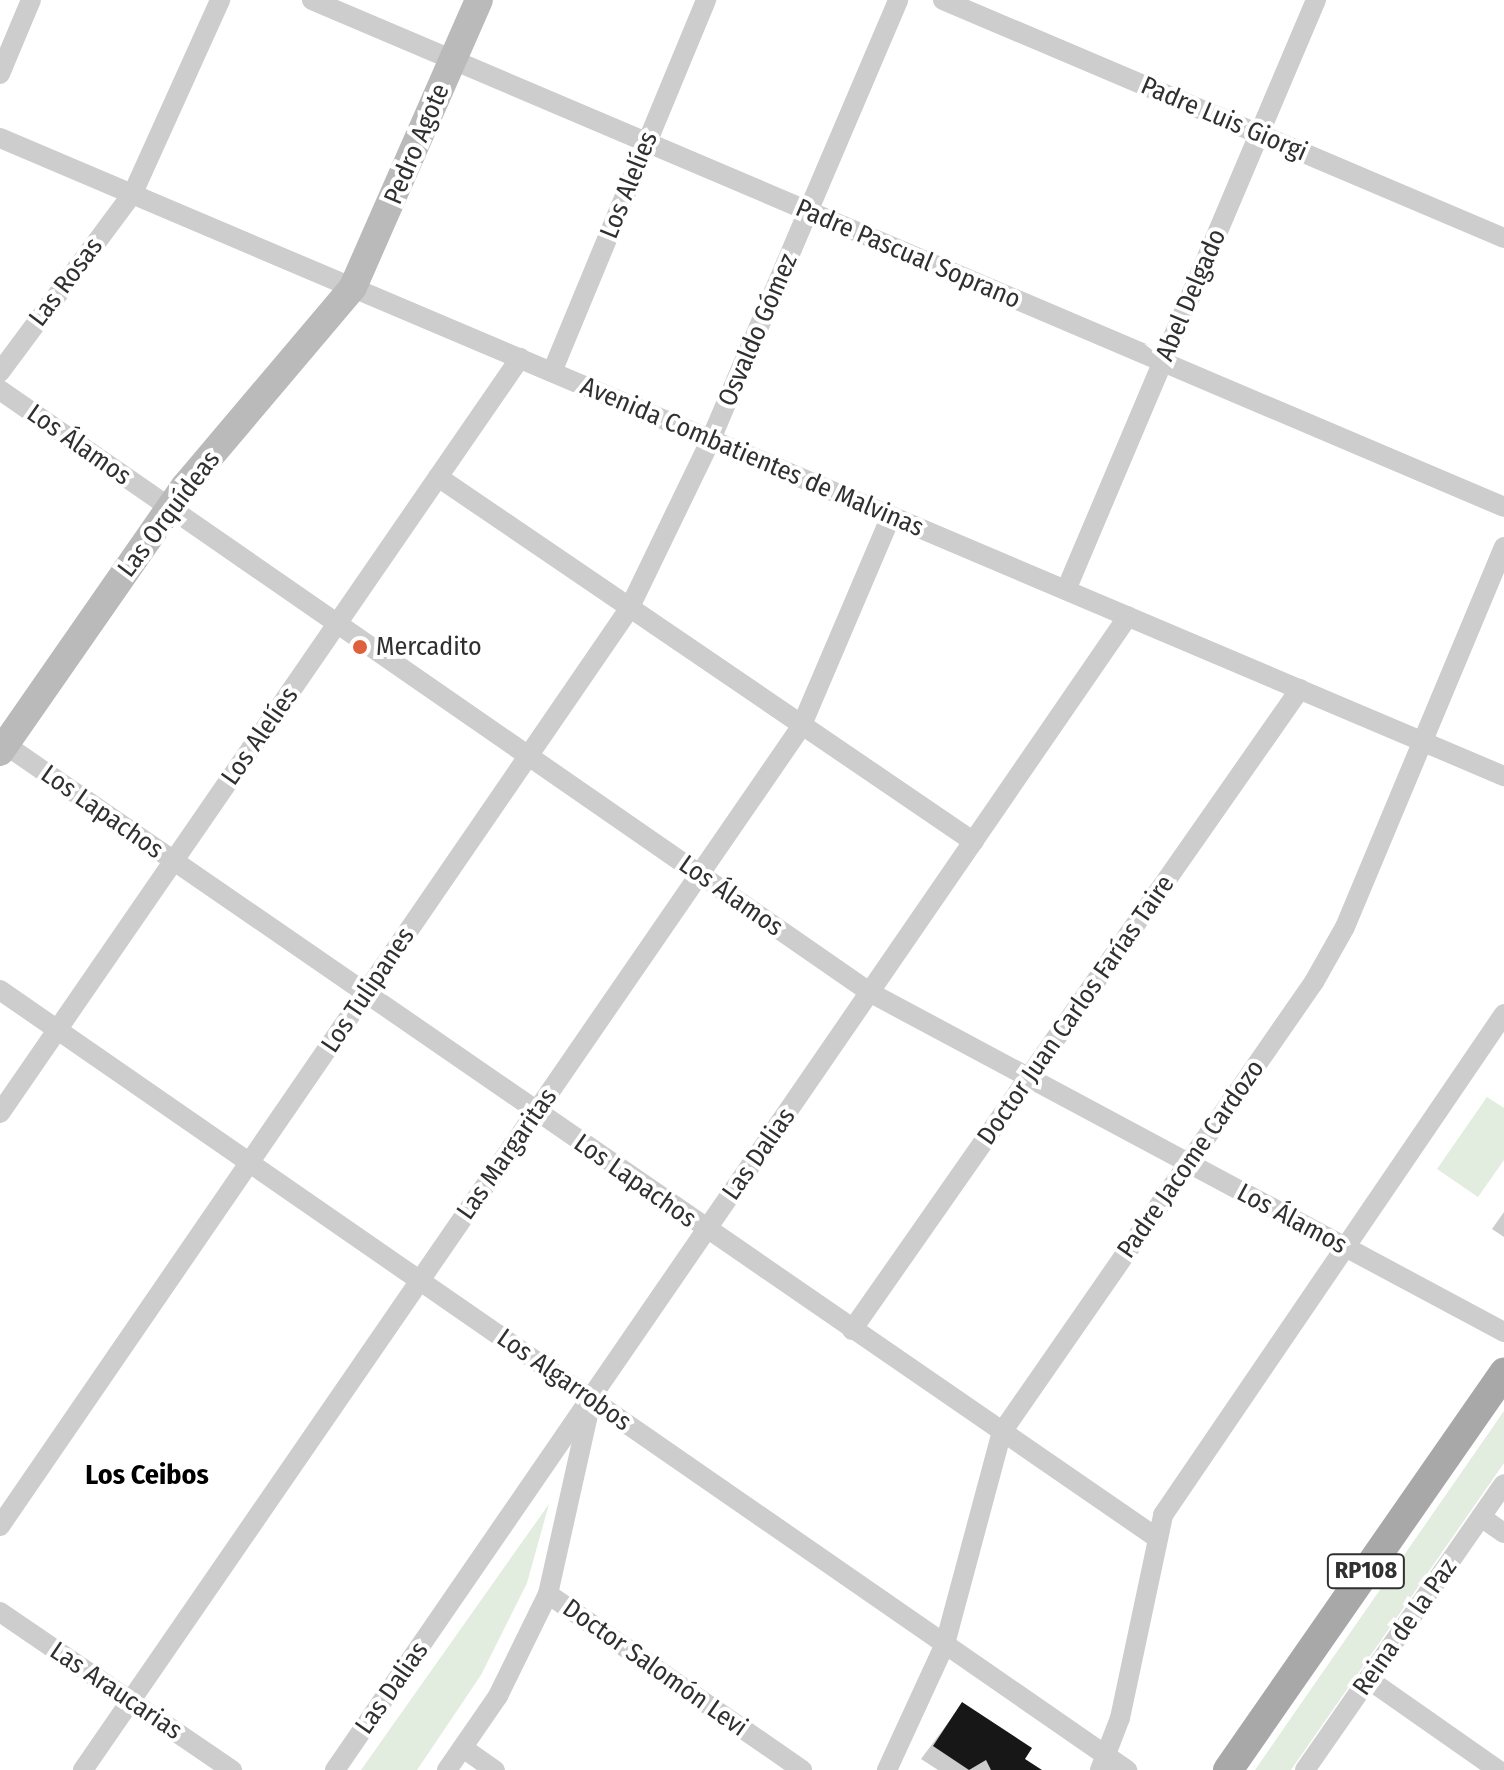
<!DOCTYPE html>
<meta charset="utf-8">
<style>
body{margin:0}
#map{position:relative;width:1504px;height:1770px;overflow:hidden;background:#fff;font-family:"Fira Sans Condensed",sans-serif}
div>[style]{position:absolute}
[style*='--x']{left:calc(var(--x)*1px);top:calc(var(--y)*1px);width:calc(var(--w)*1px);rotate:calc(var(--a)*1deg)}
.green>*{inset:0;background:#e2ecdf}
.shadow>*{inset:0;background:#0003}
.building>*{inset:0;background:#171717}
.street>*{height:20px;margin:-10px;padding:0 10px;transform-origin:10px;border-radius:10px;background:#cdcdcd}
.secondary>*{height:28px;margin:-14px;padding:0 14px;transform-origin:14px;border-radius:14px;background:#bababa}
.primary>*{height:30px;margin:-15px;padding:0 15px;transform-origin:15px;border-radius:15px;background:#a8a8a8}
.dots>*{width:22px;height:22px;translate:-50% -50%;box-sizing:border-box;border:4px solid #fff;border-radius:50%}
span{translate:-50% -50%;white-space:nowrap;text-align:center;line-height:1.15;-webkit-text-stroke:8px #fff;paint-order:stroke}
.shield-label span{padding:2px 6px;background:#fff;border:2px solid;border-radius:6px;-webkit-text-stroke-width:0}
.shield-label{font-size:24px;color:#303030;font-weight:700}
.street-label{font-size:26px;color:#303030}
.poi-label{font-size:26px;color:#303030}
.left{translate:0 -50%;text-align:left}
.neighbourhood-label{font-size:28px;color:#000;font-weight:700}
</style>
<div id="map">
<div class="green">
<div style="clip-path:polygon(1487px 1097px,1504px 1108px,1504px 1160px,1478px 1197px,1437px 1169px)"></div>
<div style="clip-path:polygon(1504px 1411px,1504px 1463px,1291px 1770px,1255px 1770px)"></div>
<div style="clip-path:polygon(549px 1504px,527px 1583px,481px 1675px,417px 1770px,361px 1770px)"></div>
</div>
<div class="shadow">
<div style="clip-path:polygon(1504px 1212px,1504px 1237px,1492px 1229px)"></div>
<div style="clip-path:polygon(962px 1704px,1022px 1759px,1038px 1770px,938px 1770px,921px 1759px)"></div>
</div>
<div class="building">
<div style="clip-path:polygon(962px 1702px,1032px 1748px,1025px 1759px,1042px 1770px,991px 1770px,986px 1760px,969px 1770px,933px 1746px)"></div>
</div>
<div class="street">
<div style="--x:312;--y:0;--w:1295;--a:23.04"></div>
<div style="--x:943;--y:0;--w:609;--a:22.99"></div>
<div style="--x:0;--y:74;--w:80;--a:-67.3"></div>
<div style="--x:0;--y:138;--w:1634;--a:22.99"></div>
<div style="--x:0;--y:372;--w:223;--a:-53.4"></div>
<div style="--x:133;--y:193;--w:212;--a:-65.7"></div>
<div style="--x:552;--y:372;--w:403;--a:-67.5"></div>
<div style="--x:0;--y:390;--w:1059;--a:34.7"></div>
<div style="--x:871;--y:993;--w:718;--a:28.17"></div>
<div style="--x:438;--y:477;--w:648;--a:34.25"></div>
<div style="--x:1066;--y:590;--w:641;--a:-67.04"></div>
<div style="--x:0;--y:741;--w:1401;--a:34.56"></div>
<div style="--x:0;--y:990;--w:1371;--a:34.69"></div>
<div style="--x:0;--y:1113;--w:917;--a:-55.44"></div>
<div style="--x:852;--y:1330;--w:782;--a:-55.05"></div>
<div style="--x:1481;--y:1517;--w:28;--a:35"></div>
<div style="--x:0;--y:1526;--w:1112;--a:-55.55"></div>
<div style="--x:629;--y:609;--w:189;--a:-64.2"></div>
<div style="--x:711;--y:439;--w:477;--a:-66.9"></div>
<div style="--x:548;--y:1594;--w:309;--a:34.7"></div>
<div style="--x:0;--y:1612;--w:281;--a:34.3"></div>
<div style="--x:1368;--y:1679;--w:159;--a:35"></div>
<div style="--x:463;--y:1748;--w:39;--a:35"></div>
<div style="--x:83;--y:1770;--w:1266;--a:-55.46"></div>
<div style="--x:801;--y:727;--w:229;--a:-66.9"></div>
<div style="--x:335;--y:1770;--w:1400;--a:-55.5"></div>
<div style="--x:447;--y:1770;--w:90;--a:-55.4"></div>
<div style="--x:498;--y:1696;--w:114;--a:-63.9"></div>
<div style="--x:548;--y:1594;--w:193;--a:-77.4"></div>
<div style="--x:887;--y:1770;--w:139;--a:-65.3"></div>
<div style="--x:945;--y:1644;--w:220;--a:-75"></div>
<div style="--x:1002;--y:1432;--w:548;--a:-55.27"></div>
<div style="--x:1314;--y:982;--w:63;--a:-60.6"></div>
<div style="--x:1345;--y:927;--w:412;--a:-67.3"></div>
<div style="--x:1100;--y:1770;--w:56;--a:-69"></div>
<div style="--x:1120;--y:1718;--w:208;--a:-78"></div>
<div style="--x:1163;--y:1515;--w:606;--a:-55.76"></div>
<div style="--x:1305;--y:1770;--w:348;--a:-55.2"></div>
</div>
<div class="secondary">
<div style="--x:0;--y:752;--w:324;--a:-55.2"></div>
<div style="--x:185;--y:486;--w:260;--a:-49.8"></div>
<div style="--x:353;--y:287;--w:313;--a:-66.3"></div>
</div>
<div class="primary">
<div style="--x:1228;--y:1770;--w:484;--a:-55.2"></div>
</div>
<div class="dots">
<div style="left:360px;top:647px;background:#de603c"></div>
</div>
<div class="shield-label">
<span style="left:1366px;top:1571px">RP108</span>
</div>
<div class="street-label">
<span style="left:1224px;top:119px;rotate:23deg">Padre Luis Giorgi</span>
<span style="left:417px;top:144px;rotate:-67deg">Pedro Agote</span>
<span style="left:629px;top:185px;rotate:-68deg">Los Alelíes</span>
<span style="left:908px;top:254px;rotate:23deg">Padre Pascual Soprano</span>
<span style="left:66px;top:282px;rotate:-53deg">Las Rosas</span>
<span style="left:1191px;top:295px;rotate:-67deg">Abel Delgado</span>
<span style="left:758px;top:330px;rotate:-67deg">Osvaldo Gómez</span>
<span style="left:79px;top:445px;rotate:35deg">Los Álamos</span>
<span style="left:752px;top:457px;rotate:23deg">Avenida Combatientes de Malvinas</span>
<span style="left:169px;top:514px;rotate:-53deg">Las Orquídeas</span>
<span style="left:260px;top:736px;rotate:-55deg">Los Alelíes</span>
<span style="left:102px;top:812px;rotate:35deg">Los Lapachos</span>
<span style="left:731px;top:896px;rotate:35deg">Los Álamos</span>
<span style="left:368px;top:990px;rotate:-56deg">Los Tulipanes</span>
<span style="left:1076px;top:1010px;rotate:-55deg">Doctor Juan Carlos Farías Taire</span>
<span style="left:507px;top:1154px;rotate:-55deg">Las Margaritas</span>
<span style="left:759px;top:1154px;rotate:-55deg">Las Dalias</span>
<span style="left:1191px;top:1159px;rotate:-55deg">Padre Jacome Cardozo</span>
<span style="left:635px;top:1181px;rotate:35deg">Los Lapachos</span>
<span style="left:1292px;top:1219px;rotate:28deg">Los Álamos</span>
<span style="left:564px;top:1380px;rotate:35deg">Los Algarrobos</span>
<span style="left:1405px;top:1627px;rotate:-55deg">Reina de la Paz</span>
<span style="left:655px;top:1668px;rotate:35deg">Doctor Salomón Levi</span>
<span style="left:392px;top:1688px;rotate:-55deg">Las Dalias</span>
<span style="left:116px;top:1691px;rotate:34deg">Las Araucarias</span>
</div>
<div class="poi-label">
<span class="left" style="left:376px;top:647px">Mercadito</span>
</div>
<div class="neighbourhood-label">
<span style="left:147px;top:1475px">Los Ceibos</span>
</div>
</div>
